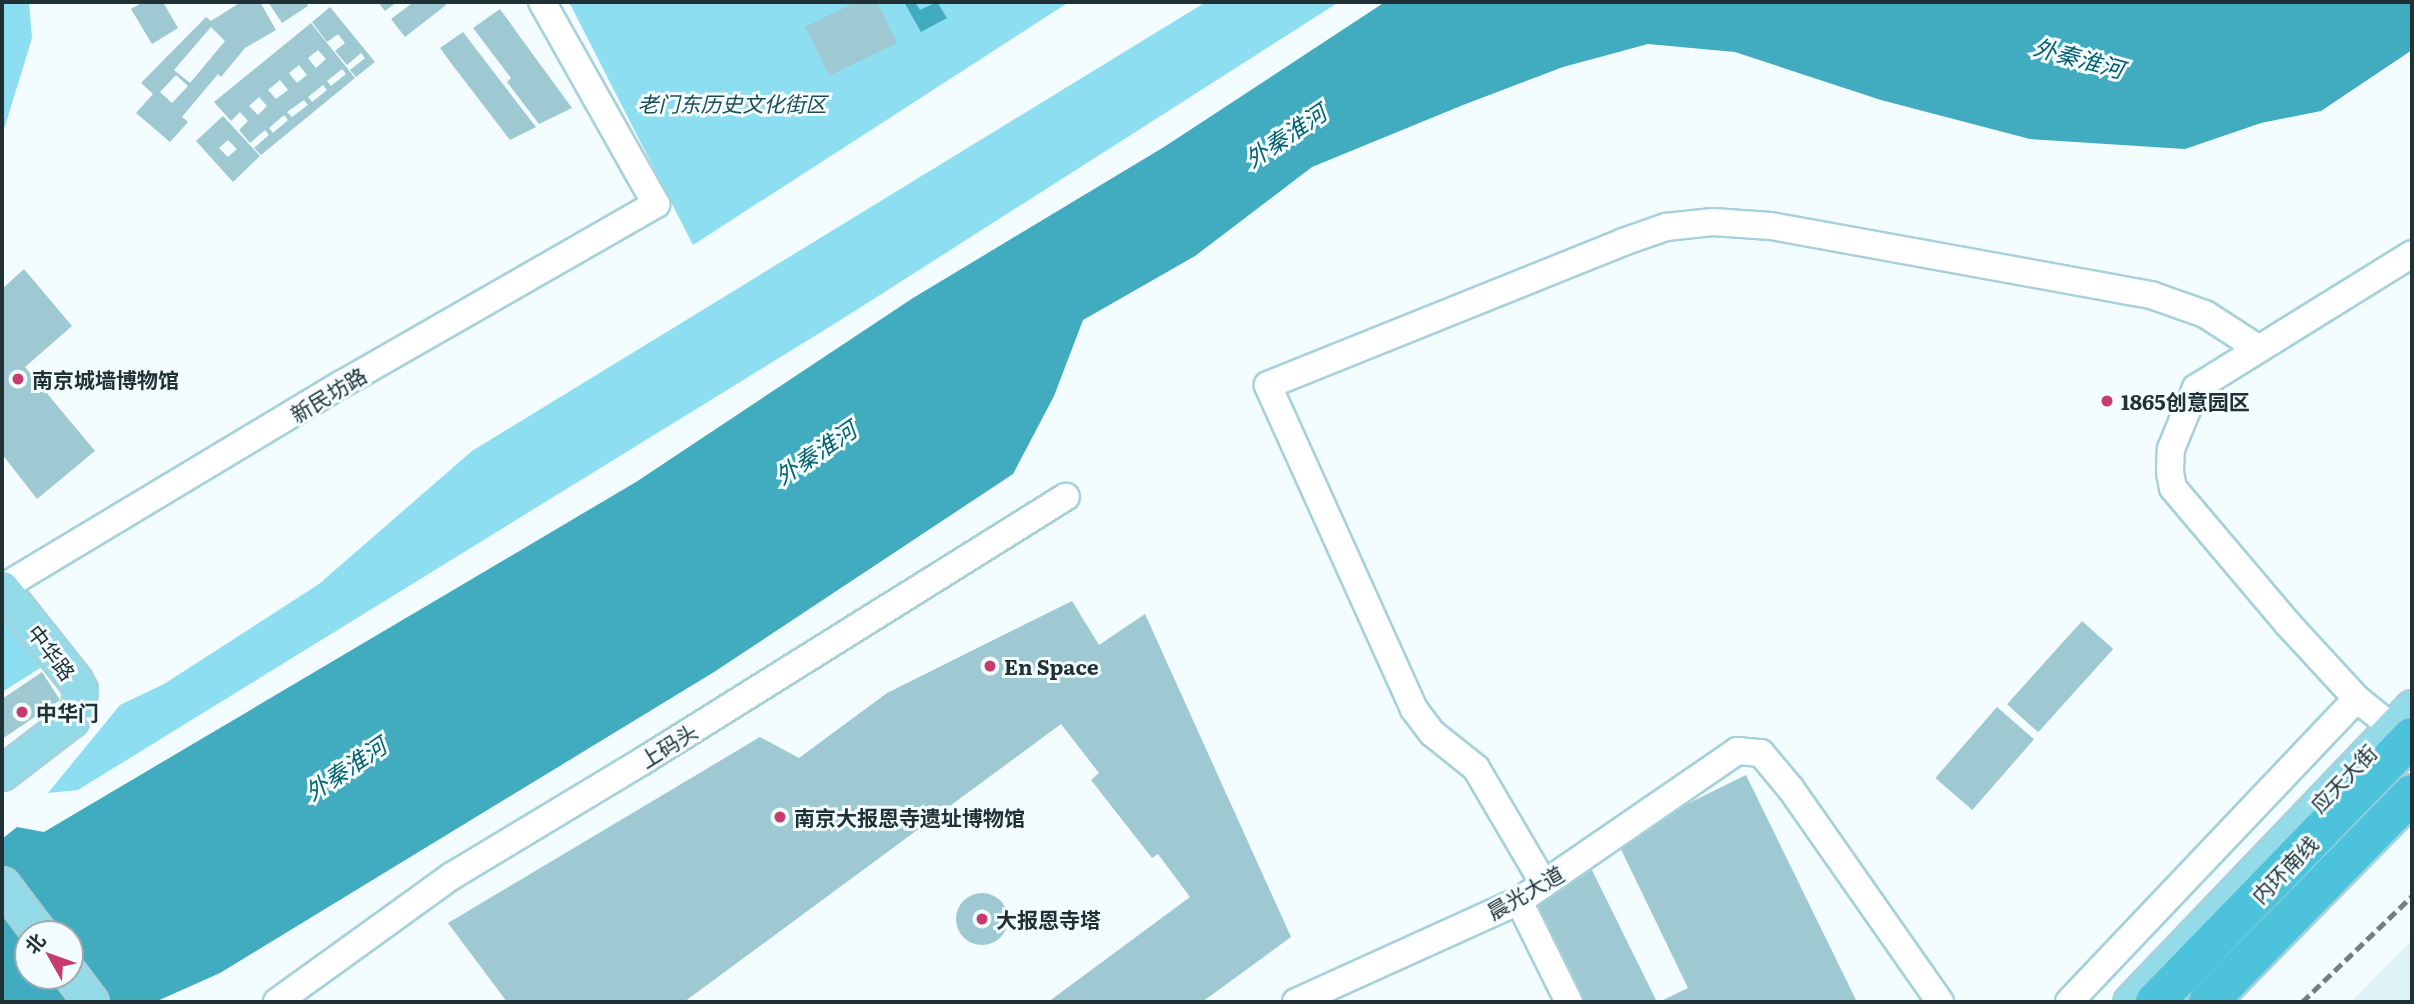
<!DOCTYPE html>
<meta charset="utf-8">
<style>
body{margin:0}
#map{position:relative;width:2414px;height:1004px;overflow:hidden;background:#f3fcfe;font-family:Literata,"Noto Sans SC",serif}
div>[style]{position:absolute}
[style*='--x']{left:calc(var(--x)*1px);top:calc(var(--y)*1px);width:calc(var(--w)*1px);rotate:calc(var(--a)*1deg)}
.built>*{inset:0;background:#def2f7}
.green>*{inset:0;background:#8ddef0}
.water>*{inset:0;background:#41abc0}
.building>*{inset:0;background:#9ec9d2;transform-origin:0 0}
.round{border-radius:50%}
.roads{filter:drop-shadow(2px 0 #a6d1db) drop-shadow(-2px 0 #a6d1db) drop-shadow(0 2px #a6d1db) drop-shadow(0 -2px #a6d1db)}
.minor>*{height:26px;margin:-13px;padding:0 13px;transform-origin:13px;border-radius:13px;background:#fff}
.major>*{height:33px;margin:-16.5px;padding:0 16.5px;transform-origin:16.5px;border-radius:16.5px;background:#94dbe9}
.highway>*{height:38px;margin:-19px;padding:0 19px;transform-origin:19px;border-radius:19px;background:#4dc3db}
.rail>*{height:5px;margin-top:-2.5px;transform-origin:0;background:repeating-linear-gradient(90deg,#717f82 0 10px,transparent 0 15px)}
.dots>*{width:19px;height:19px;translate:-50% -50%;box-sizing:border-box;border:4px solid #f3fcfe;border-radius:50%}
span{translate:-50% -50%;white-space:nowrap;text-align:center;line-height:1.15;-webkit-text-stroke:6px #f3fcfe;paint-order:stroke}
.park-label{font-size:21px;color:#1c4a54;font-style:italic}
.poi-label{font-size:21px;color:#203135;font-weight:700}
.left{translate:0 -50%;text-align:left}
.street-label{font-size:21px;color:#203135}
.water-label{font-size:23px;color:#05606f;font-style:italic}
.frame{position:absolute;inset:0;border:4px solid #203135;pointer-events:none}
.north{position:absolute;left:14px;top:920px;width:70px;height:70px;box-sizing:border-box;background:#f3fcfe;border:2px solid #9fabae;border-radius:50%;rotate:310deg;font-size:19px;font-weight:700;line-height:28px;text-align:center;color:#203135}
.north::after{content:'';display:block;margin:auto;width:24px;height:32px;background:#c73b6d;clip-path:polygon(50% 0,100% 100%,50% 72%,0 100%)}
</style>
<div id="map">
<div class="built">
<div style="clip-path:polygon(2412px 940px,2412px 1002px,2351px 1002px)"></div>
</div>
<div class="green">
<div style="clip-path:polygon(2px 2px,29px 2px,32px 38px,2px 136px)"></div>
<div style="clip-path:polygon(569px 2px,1069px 2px,693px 245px)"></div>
<div style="clip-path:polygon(1206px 2px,1339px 2px,847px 316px,78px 790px,48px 793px,120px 705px,164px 684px,319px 584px,472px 451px)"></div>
<div style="clip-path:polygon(2px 614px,42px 667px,2px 692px)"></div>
</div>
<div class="water">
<div style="clip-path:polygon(904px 2px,915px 2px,920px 10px,937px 2px,947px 18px,921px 32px)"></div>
<div style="clip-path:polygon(evenodd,1385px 2px,2412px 2px,2412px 50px,2321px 111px,2261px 123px,2185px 149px,2030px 139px,1881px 100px,1735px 52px,1648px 44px,1563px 67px,1463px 105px,1312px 167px,1195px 256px,1083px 320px,1054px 396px,1013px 474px,714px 672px,220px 973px,155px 1002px,2px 1002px,2px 839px,17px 827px,44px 832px,636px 482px,913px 298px,1164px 147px,1385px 2px,28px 934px,70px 934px,70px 976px,28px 976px,28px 934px)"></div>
</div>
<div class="building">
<div style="clip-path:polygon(143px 2px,163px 2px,178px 28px,152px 44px,131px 9px)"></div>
<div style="clip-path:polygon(evenodd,241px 2px,260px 2px,276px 30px,245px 48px,221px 77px,218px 74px,182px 117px,188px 122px,170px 142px,136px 113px,153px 94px,141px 83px,206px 17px,211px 21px,241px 2px,211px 27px,225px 41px,190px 83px,174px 70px,211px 27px,241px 2px,176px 75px,188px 86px,172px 103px,160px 92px,176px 75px)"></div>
<div style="clip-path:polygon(268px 2px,306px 2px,308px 6px,282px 23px)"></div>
<div style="clip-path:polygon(378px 2px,397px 2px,385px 11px)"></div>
<div style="clip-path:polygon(409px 2px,444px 2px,446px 5px,405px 37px,391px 19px,411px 4px)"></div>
<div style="clip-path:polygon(856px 2px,877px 2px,897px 43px,829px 76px,805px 27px)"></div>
<div style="clip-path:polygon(330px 7px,375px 62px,356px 77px,350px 70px,365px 58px,361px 53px,347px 65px,335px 51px,345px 43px,338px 34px,327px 42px,312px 22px)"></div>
<div style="clip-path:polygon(500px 9px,518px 34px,572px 108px,539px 124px,507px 82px,511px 78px,473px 28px)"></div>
<div style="clip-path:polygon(evenodd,311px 23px,355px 78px,261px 155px,254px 148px,269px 135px,265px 130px,250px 143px,239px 130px,248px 121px,240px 112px,231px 121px,214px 102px,311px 23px,318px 50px,326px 59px,316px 68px,308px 58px,318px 50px,311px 23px,299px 65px,307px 75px,297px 83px,289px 73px,299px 65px,311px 23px,342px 69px,346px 74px,331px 86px,327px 81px,342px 69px,311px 23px,280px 80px,288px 90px,276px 99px,268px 90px,280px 80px,311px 23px,323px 85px,327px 90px,312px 102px,308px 97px,323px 85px,311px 23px,259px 97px,267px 106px,258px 115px,249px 106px,259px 97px,311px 23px,304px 100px,308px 105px,292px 117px,287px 112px,304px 100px,311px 23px,284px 115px,288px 120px,273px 133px,269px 128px,284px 115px)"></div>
<div style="clip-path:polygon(463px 32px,499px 79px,536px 127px,510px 140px,454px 67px,440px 48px)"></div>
<div style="clip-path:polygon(evenodd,223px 116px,260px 156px,233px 182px,196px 141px,223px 116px,228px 140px,237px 149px,228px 157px,219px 148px,228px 140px)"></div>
<div style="clip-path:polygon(24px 269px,72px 326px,25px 367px,95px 451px,37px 499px,2px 454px,2px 289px)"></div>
<div style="clip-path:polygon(1072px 601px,1099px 645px,1145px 614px,1291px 937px,1202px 1002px,1048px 1002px,1190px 897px,1158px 854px,1152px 858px,1091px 780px,1099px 773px,1061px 724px,684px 1002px,507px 1002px,448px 923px,760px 737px,799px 758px,887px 693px)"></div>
<div style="left:2082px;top:621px;width:42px;height:112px;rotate:42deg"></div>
<div style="clip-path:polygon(42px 672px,60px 700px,2px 739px,2px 699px)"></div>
<div style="left:1997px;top:707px;width:49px;height:94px;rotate:41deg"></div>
<div style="clip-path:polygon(1746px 775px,1857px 1002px,1659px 1002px,1688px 988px,1616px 839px)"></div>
<div style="clip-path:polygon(1585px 856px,1657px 1002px,1577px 1002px,1521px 887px)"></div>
<div class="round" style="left:956px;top:893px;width:52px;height:52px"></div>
</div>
<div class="roads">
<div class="minor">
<div style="--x:2;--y:588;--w:397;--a:-31"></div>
<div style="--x:342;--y:384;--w:362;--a:-29.8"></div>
<div style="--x:656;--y:204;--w:232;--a:-119.4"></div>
<div style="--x:2357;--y:699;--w:102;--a:-132.6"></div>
<div style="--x:2288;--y:624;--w:178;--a:-130.2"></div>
<div style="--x:2173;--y:488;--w:16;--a:-101"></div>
<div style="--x:2170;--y:472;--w:23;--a:-88"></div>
<div style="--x:2171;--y:449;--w:66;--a:-67.7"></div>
<div style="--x:2196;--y:388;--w:254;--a:-31.8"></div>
<div style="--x:1544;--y:884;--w:134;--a:-120.4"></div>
<div style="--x:1476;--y:768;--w:56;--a:-141.5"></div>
<div style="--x:1432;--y:733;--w:30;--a:-127"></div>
<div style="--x:1414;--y:709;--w:355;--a:-114.3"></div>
<div style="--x:1268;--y:385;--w:383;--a:-21.9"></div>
<div style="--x:1623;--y:242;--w:46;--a:-19.2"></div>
<div style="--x:1666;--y:227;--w:47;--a:-6.1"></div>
<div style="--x:1713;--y:222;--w:58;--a:3.9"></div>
<div style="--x:1771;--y:226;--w:386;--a:10.3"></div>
<div style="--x:2151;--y:295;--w:57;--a:19.4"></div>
<div style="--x:2205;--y:314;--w:64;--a:32.9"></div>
<div style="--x:1519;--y:901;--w:113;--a:63.7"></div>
<div style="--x:277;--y:1002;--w:216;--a:-35.8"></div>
<div style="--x:452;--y:876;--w:227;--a:-31.1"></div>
<div style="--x:646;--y:759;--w:495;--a:-32"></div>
<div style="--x:1296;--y:1002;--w:245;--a:-24.4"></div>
<div style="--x:1519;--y:901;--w:265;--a:-34.5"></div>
<div style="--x:1737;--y:751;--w:24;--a:5"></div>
<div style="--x:1761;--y:753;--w:47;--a:50.2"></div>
<div style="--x:1791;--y:789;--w:260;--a:55"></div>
<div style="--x:2069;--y:1002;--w:418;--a:-46.5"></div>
<div style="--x:2357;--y:699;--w:45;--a:38.7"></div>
</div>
<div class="major">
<div style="--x:2;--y:588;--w:117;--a:51.6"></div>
<div style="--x:75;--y:680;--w:11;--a:63"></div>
<div style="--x:80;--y:690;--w:17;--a:97"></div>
<div style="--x:78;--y:707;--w:15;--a:118"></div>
<div style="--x:71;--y:720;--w:87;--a:142.5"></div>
<div style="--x:2;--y:884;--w:63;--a:52.8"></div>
<div style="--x:70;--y:974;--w:35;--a:53"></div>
<div style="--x:2130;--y:1002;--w:408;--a:-46.3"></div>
</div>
<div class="highway">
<div style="--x:2155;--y:1002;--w:369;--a:-45.9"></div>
<div style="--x:2208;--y:1002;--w:291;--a:-45.6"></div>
</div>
</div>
<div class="rail">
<div style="--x:2302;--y:1002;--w:153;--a:-43.9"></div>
</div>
<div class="dots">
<div style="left:18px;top:379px;background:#c73b6d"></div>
<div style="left:2107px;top:401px;background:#c73b6d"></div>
<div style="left:990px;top:666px;background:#c73b6d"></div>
<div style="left:22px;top:712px;background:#c73b6d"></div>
<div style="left:780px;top:817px;background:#c73b6d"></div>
<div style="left:982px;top:919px;background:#c73b6d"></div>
</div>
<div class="park-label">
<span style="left:732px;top:103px">老门东历史文化街区</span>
</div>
<div class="poi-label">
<span class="left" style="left:32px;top:379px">南京城墙博物馆</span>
<span class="left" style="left:2121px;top:401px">1865创意园区</span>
<span class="left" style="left:1004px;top:666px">En Space</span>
<span class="left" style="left:36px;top:712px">中华门</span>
<span class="left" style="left:794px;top:817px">南京大报恩寺遗址博物馆</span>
<span class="left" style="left:996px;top:919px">大报恩寺塔</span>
</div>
<div class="street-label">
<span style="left:328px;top:394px;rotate:-31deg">新民坊路</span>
<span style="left:52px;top:652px;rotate:53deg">中华路</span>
<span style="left:668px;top:745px;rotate:-32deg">上码头</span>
<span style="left:2343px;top:778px;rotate:-46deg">应天大街</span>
<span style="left:2284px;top:869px;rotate:-46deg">内环南线</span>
<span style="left:1525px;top:892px;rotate:-30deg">晨光大道</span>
</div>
<div class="water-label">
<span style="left:2079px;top:57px;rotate:15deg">外秦淮河</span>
<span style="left:1285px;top:135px;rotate:-34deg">外秦淮河</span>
<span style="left:815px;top:452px;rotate:-34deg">外秦淮河</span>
<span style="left:345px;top:768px;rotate:-34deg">外秦淮河</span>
</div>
<div class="frame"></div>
<div class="north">北</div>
</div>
